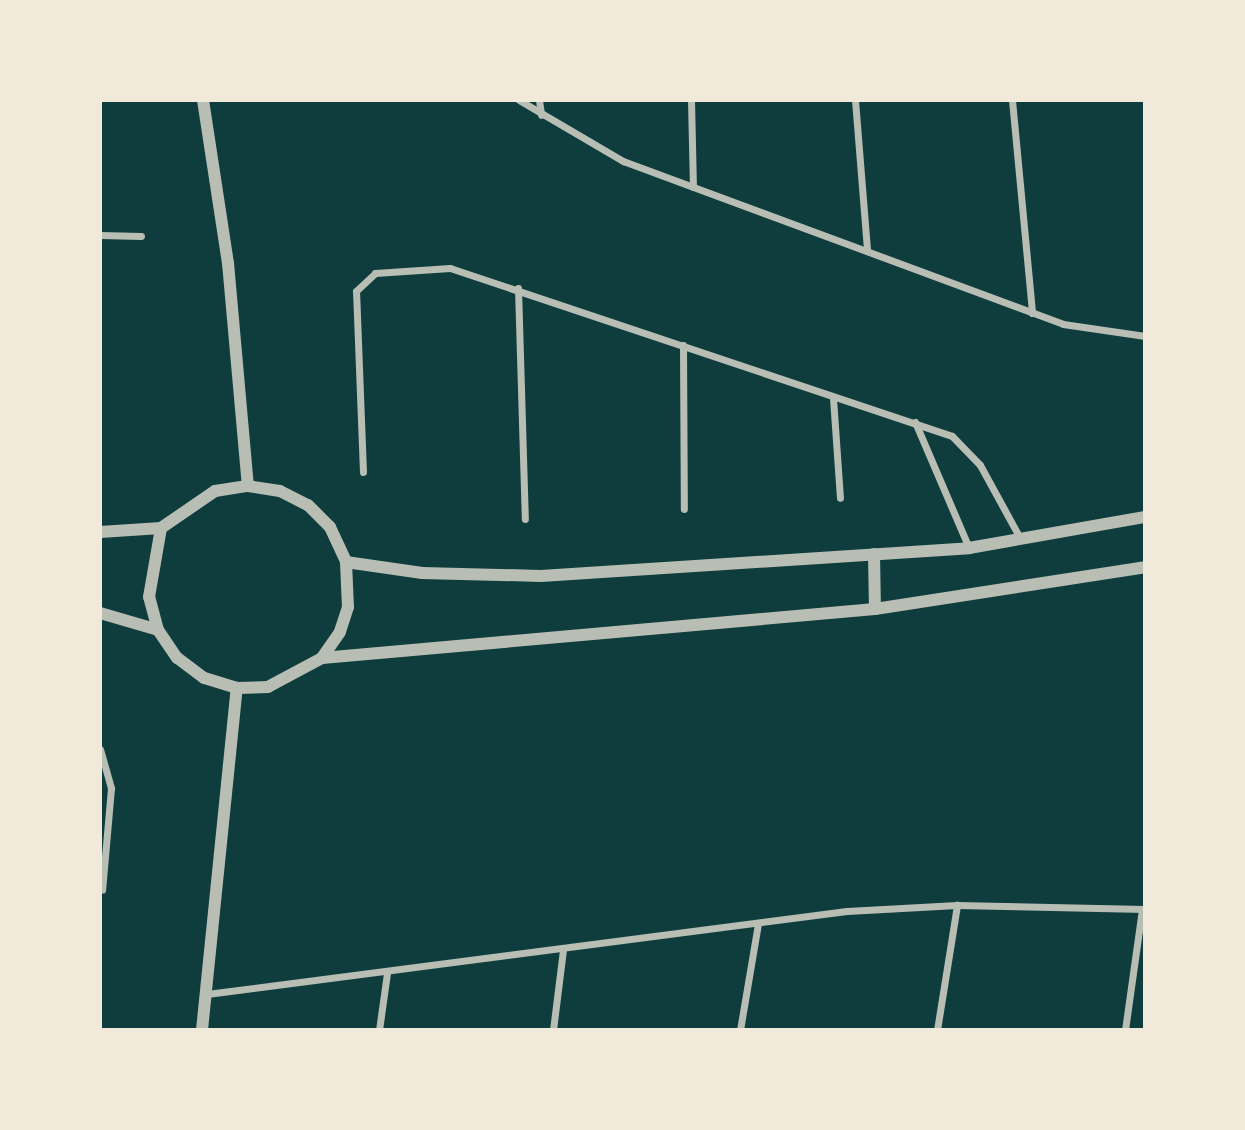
<!DOCTYPE html>
<style>
body{margin:0}
#map{position:relative;width:1245px;height:1130px;overflow:hidden;background:#0f3d3e;font-family:"Exo 2",sans-serif}
div>[style]{position:absolute}
[style*='--x']{left:calc(var(--x)*1px);top:calc(var(--y)*1px);width:calc(var(--w)*1px);rotate:calc(var(--a)*1deg)}
.minor>*{height:7px;margin:-3.5px;padding:0 3.5px;transform-origin:3.5px;border-radius:3.5px;background:#b8beb3}
.tertiary>*{height:12px;margin:-6px;padding:0 6px;transform-origin:6px;border-radius:6px;background:#b8beb3}
span{translate:-50% -50%;white-space:nowrap;text-align:center;line-height:1.15;-webkit-text-stroke:7px #f1e9da;paint-order:stroke}
.frame{position:absolute;inset:0;border:102px solid #f1e9da;pointer-events:none}
</style>
<div id="map">
<div class="minor">
<div style="--x:519;--y:100;--w:121;--a:30.4"></div>
<div style="--x:623;--y:161;--w:469;--a:20.3"></div>
<div style="--x:1063;--y:324;--w:83;--a:8.3"></div>
<div style="--x:539;--y:100;--w:15;--a:82"></div>
<div style="--x:691;--y:100;--w:87;--a:88.7"></div>
<div style="--x:855;--y:100;--w:149;--a:85.4"></div>
<div style="--x:1012;--y:100;--w:214;--a:84.6"></div>
<div style="--x:100;--y:235;--w:41;--a:1.4"></div>
<div style="--x:518;--y:288;--w:231;--a:88.3"></div>
<div style="--x:683;--y:345;--w:164;--a:89.7"></div>
<div style="--x:833;--y:398;--w:100;--a:86"></div>
<div style="--x:915;--y:422;--w:137;--a:66.8"></div>
<div style="--x:363;--y:472;--w:181;--a:-92.2"></div>
<div style="--x:356;--y:291;--w:26;--a:-43"></div>
<div style="--x:375;--y:273;--w:75;--a:-3.8"></div>
<div style="--x:450;--y:268;--w:529;--a:18.5"></div>
<div style="--x:952;--y:436;--w:40;--a:46"></div>
<div style="--x:980;--y:465;--w:85;--a:61.3"></div>
<div style="--x:100;--y:749;--w:41;--a:74.2"></div>
<div style="--x:111;--y:788;--w:102;--a:95"></div>
<div style="--x:207;--y:994;--w:645;--a:-7.39"></div>
<div style="--x:847;--y:911;--w:110;--a:-3.1"></div>
<div style="--x:957;--y:905;--w:188;--a:1.2"></div>
<div style="--x:379;--y:1030;--w:58;--a:-82"></div>
<div style="--x:553;--y:1030;--w:81;--a:-82.9"></div>
<div style="--x:740;--y:1030;--w:108;--a:-80.4"></div>
<div style="--x:937;--y:1030;--w:127;--a:-80.9"></div>
<div style="--x:1125;--y:1030;--w:122;--a:-82"></div>
</div>
<div class="tertiary">
<div style="--x:203;--y:100;--w:165;--a:81.3"></div>
<div style="--x:228;--y:263;--w:224;--a:84.9"></div>
<div style="--x:100;--y:532;--w:61;--a:-3.8"></div>
<div style="--x:161;--y:528;--w:65;--a:-34.4"></div>
<div style="--x:215;--y:491;--w:33;--a:-9"></div>
<div style="--x:248;--y:486;--w:32;--a:9"></div>
<div style="--x:280;--y:491;--w:31;--a:27"></div>
<div style="--x:308;--y:505;--w:31;--a:45"></div>
<div style="--x:330;--y:527;--w:38;--a:65"></div>
<div style="--x:346;--y:562;--w:45;--a:87.5"></div>
<div style="--x:348;--y:607;--w:26;--a:108"></div>
<div style="--x:340;--y:632;--w:32;--a:125"></div>
<div style="--x:322;--y:658;--w:61;--a:151.8"></div>
<div style="--x:268;--y:687;--w:31;--a:178"></div>
<div style="--x:237;--y:688;--w:34;--a:-163"></div>
<div style="--x:204;--y:678;--w:34;--a:-143"></div>
<div style="--x:177;--y:658;--w:34;--a:-124"></div>
<div style="--x:158;--y:630;--w:34;--a:-105"></div>
<div style="--x:149;--y:597;--w:70;--a:-80.1"></div>
<div style="--x:874;--y:554;--w:55;--a:89"></div>
<div style="--x:346;--y:562;--w:77;--a:8.2"></div>
<div style="--x:422;--y:573;--w:119;--a:1.4"></div>
<div style="--x:541;--y:576;--w:429;--a:-3.7"></div>
<div style="--x:969;--y:548;--w:179;--a:-10"></div>
<div style="--x:100;--y:613;--w:60;--a:16.3"></div>
<div style="--x:322;--y:658;--w:555;--a:-5.06"></div>
<div style="--x:875;--y:609;--w:273;--a:-8.8"></div>
<div style="--x:202;--y:1030;--w:344;--a:-84.2"></div>
</div>
<div class="frame"></div>
</div>
